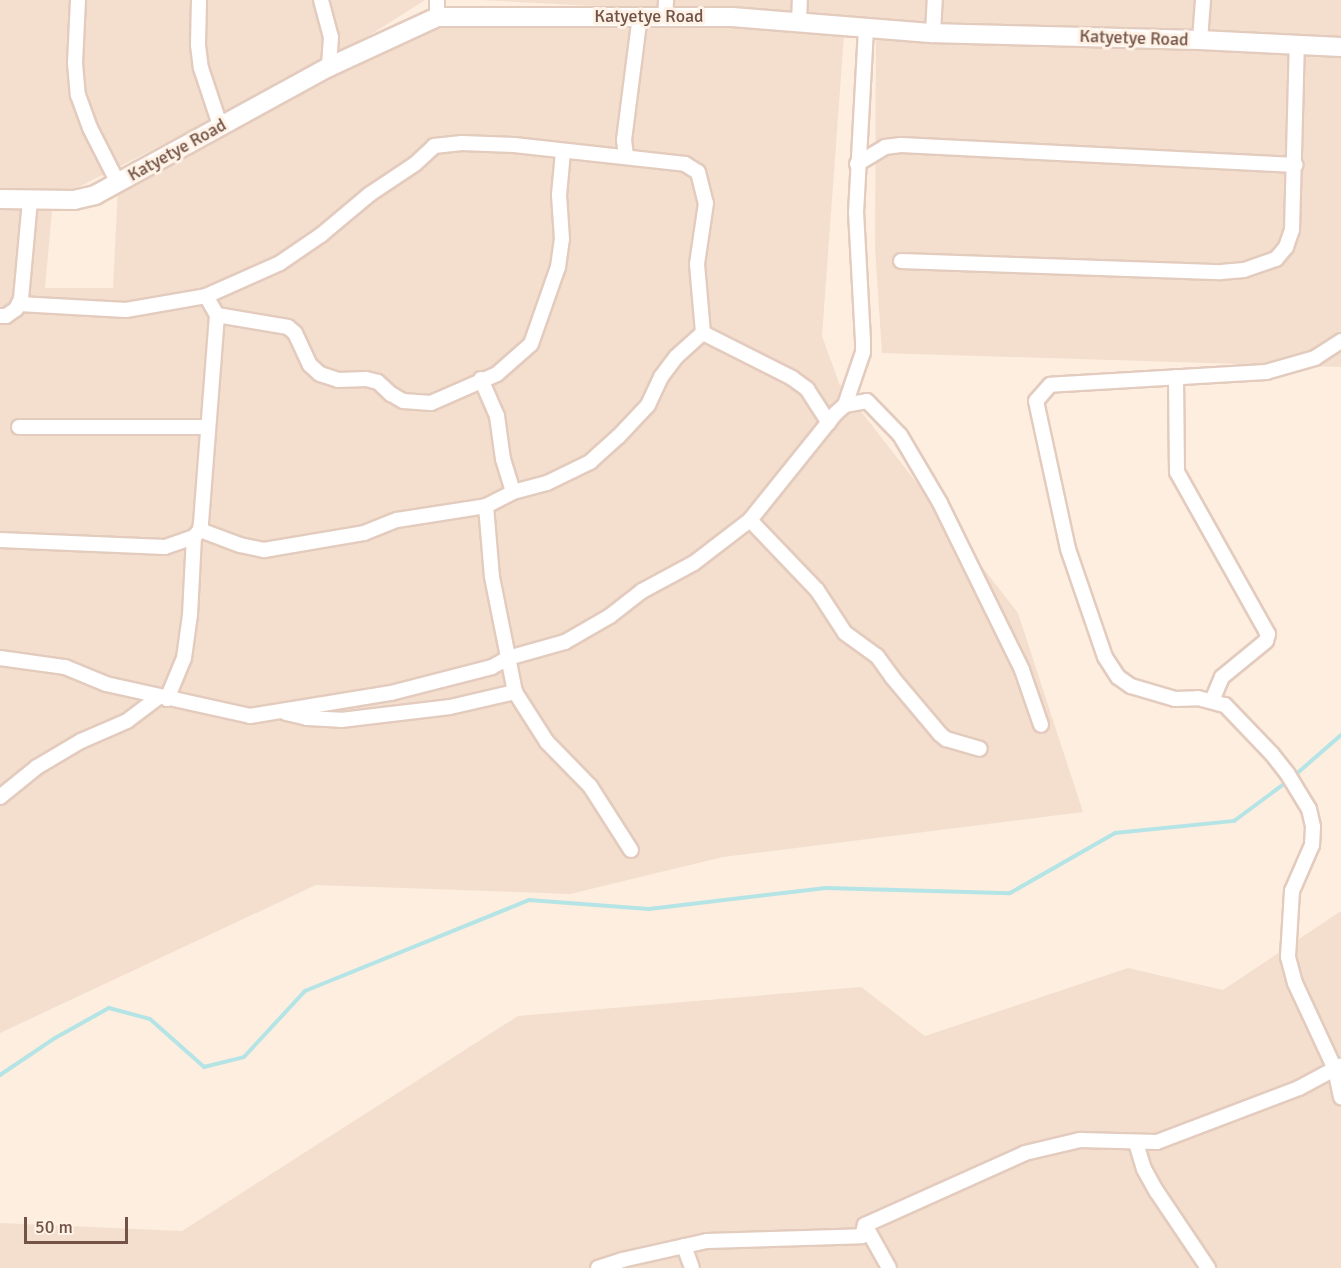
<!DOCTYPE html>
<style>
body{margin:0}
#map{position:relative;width:1341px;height:1268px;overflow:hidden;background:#fdeedf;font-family:Signika,sans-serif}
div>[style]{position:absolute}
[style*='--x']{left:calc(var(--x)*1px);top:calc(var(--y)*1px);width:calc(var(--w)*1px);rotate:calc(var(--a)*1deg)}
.residential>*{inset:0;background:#f4dfce}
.stream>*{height:4px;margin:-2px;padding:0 2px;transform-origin:2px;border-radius:2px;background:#b4e4e6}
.roads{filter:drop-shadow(2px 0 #e3cbbe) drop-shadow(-2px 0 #e3cbbe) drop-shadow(0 2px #e3cbbe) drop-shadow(0 -2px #e3cbbe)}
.minor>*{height:14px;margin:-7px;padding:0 7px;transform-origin:7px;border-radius:7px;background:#fff}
.tertiary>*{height:18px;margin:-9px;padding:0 9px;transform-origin:9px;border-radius:9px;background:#fff}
span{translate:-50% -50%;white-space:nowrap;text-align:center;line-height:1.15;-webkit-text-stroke:6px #fff2e6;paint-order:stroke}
.street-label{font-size:18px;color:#735247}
.scale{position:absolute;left:24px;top:1217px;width:104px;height:27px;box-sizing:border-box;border:3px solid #735247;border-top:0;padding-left:8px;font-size:18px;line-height:21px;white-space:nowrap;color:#735247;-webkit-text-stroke:4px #fff2e6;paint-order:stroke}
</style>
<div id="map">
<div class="residential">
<div style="clip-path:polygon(0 0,425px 0,332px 59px,53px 200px,45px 288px,113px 288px,118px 188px,433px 11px,617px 18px,844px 35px,822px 336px,839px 383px,1018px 613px,1083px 812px,723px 857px,570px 894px,316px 885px,0 1033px)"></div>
<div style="clip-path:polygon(480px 0,1341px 0,1341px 367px,882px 353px,875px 249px,876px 21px)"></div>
<div style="clip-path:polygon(1341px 911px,1341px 1268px,0 1268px,0 1223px,182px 1231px,518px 1016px,861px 987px,925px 1036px,1128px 968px,1223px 990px)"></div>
</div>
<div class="stream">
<div style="--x:1294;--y:776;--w:62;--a:-41.1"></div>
<div style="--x:0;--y:1075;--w:66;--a:-33.9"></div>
<div style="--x:55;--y:1038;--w:62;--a:-29.1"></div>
<div style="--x:109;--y:1008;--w:42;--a:15"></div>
<div style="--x:150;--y:1019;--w:72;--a:41.6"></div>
<div style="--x:204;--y:1067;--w:41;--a:-14"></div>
<div style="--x:244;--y:1057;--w:90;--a:-47.3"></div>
<div style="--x:305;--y:991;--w:242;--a:-22.1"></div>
<div style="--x:529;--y:900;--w:120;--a:4.3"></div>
<div style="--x:649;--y:909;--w:178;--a:-6.8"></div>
<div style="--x:826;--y:888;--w:184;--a:1.6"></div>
<div style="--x:1010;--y:893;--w:121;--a:-29.7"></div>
<div style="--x:1115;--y:833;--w:120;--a:-5.8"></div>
<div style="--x:1234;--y:821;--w:67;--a:-36.5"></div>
</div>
<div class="roads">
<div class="minor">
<div style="--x:78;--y:0;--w:63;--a:92.7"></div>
<div style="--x:75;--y:63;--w:32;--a:85"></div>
<div style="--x:78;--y:95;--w:35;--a:70"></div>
<div style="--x:90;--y:128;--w:62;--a:63"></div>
<div style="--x:199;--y:0;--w:45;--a:91.3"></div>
<div style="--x:198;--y:45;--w:23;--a:83"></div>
<div style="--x:201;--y:68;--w:60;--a:71.6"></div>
<div style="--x:321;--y:0;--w:38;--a:75"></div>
<div style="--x:331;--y:37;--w:30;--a:94"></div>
<div style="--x:665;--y:16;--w:16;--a:-86"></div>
<div style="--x:437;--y:17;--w:17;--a:-90"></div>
<div style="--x:799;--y:24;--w:24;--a:-88"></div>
<div style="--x:933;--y:33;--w:33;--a:-87"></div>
<div style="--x:1200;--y:40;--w:40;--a:-85.7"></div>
<div style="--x:626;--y:156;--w:16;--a:-97"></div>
<div style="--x:624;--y:140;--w:126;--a:-82.7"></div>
<div style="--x:857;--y:164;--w:33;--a:-31"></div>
<div style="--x:885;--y:147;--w:16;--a:-7"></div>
<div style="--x:901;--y:145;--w:395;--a:2.9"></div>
<div style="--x:901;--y:261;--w:320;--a:2"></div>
<div style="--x:1221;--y:272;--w:23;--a:-5"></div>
<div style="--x:1244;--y:270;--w:34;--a:-19"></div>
<div style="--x:1276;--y:259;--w:16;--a:-50"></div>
<div style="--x:1286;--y:247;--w:18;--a:-71"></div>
<div style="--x:1292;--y:230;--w:187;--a:-88.5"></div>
<div style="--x:206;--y:296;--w:22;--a:60"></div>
<div style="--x:217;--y:315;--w:72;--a:9.6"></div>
<div style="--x:288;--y:327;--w:9;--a:41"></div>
<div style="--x:295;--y:333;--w:35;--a:65"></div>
<div style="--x:310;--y:365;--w:13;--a:42"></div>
<div style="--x:320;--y:374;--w:19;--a:18"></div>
<div style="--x:338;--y:380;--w:28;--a:-2"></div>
<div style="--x:366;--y:379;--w:12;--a:14"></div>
<div style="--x:378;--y:382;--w:18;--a:43"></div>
<div style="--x:391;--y:394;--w:14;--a:30"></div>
<div style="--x:403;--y:401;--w:28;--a:4"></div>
<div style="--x:431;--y:403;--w:72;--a:-23.7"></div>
<div style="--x:497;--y:374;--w:45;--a:-41.4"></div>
<div style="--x:531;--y:344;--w:82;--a:-70.7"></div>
<div style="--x:558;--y:267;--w:28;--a:-82"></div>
<div style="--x:562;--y:239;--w:44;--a:-93.9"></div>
<div style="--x:559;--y:195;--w:43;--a:-84.7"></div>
<div style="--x:19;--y:304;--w:107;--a:3.2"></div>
<div style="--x:126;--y:310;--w:81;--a:-9.9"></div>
<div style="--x:206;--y:296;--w:81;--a:-24"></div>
<div style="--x:280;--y:263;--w:50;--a:-34.3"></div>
<div style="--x:321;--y:235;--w:64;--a:-39.9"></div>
<div style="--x:370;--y:194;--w:54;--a:-33.7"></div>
<div style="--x:415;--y:164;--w:26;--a:-43"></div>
<div style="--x:434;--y:146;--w:28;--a:-6"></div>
<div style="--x:462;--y:143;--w:52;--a:2.2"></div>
<div style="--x:514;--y:145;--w:172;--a:6.3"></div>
<div style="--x:685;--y:164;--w:15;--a:32"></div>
<div style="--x:698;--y:172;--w:32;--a:76"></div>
<div style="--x:706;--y:203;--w:62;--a:98.4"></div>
<div style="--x:697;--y:264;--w:69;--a:85"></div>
<div style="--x:0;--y:316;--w:6;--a:0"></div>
<div style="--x:6;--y:316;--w:12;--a:-35"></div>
<div style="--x:16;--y:309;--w:11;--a:-63"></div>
<div style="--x:21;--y:299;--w:98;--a:-84.8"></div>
<div style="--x:703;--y:333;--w:100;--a:26.8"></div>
<div style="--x:792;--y:378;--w:19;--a:36"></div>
<div style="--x:807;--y:389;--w:40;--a:57.1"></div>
<div style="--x:1341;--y:341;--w:31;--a:147"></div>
<div style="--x:1315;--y:358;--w:51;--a:164.1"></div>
<div style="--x:1266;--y:372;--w:216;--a:176.6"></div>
<div style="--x:1050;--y:385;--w:21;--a:131"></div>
<div style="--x:1036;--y:401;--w:151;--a:77.8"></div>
<div style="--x:1068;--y:549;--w:114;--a:71.1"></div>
<div style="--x:1105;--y:657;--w:24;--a:57"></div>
<div style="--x:1118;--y:677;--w:16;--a:35"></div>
<div style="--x:1131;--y:686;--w:46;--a:16.5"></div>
<div style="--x:1175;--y:699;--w:23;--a:-2"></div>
<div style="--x:1198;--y:698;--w:28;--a:15"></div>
<div style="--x:1225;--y:705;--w:68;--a:46.2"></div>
<div style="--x:1272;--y:754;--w:24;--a:52"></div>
<div style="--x:1287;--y:773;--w:42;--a:58.6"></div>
<div style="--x:1309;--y:809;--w:18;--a:77"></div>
<div style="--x:1313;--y:827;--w:18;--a:93"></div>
<div style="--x:1312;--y:845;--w:50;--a:113.5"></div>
<div style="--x:1292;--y:891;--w:66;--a:93.5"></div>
<div style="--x:1288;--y:957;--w:27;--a:75"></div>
<div style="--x:1295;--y:983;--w:95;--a:65.1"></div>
<div style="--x:1335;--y:1069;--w:29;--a:78"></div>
<div style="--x:1176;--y:377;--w:95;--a:89.4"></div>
<div style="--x:1177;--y:472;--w:186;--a:60.7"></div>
<div style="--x:1268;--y:634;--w:7;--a:106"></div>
<div style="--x:1266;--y:641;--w:57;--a:140.7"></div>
<div style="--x:1222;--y:677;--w:26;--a:113"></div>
<div style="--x:481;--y:379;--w:40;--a:66.6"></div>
<div style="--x:497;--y:416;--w:43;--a:82.1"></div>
<div style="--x:503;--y:459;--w:34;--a:73"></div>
<div style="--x:845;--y:405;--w:56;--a:-71.2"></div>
<div style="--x:863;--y:352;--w:11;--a:-90"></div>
<div style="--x:863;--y:341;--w:128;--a:-93.1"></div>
<div style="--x:856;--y:213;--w:184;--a:-86.9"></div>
<div style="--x:19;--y:427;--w:188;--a:0"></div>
<div style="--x:486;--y:506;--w:71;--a:85.2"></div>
<div style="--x:492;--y:577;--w:117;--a:78.7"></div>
<div style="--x:515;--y:692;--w:59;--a:57.4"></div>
<div style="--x:547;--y:742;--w:62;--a:45.7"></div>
<div style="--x:590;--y:786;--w:76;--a:57.4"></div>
<div style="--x:750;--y:520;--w:97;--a:46.3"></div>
<div style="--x:817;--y:590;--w:51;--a:56.9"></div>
<div style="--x:845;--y:633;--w:39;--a:36"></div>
<div style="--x:877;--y:656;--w:26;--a:54"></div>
<div style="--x:892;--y:677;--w:75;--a:49.9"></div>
<div style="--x:940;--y:734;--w:8;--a:40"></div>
<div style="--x:946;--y:739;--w:35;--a:16"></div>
<div style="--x:200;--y:530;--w:43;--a:20.6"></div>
<div style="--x:240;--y:545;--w:25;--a:12"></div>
<div style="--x:264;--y:550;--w:101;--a:-9.6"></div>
<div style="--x:364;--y:533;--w:35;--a:-22"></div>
<div style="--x:397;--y:520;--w:90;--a:-8.9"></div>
<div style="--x:486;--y:506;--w:30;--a:-27"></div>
<div style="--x:513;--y:492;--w:35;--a:-15"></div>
<div style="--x:547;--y:483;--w:48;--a:-26"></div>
<div style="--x:590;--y:462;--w:38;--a:-42"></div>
<div style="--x:618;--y:437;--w:44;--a:-46.8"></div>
<div style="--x:648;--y:405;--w:31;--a:-65"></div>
<div style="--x:661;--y:377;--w:25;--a:-53"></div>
<div style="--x:676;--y:357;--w:36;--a:-42"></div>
<div style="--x:0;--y:540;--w:165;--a:2.4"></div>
<div style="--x:165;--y:547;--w:31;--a:-19"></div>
<div style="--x:0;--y:658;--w:66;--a:7.9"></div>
<div style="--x:65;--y:667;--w:44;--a:22.5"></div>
<div style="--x:106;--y:684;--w:148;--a:12.5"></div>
<div style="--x:250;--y:716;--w:143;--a:-9.3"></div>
<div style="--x:391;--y:693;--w:104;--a:-14.4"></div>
<div style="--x:492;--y:667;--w:18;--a:-29"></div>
<div style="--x:508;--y:658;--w:59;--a:-15.7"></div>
<div style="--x:565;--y:642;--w:52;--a:-30"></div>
<div style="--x:610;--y:616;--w:41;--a:-38"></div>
<div style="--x:642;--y:591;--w:59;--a:-28.3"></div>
<div style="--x:694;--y:563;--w:71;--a:-37.5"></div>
<div style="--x:750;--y:520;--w:137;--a:-51.2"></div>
<div style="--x:836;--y:413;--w:12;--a:-42"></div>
<div style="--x:845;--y:405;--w:22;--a:-10"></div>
<div style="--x:867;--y:401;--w:47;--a:45.9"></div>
<div style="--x:900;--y:435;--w:79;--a:59.5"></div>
<div style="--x:940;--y:503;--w:186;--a:63.8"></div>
<div style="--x:1022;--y:670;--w:58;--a:70.9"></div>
<div style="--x:167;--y:699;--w:44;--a:-67.5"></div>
<div style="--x:184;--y:658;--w:43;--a:-82.1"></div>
<div style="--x:190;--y:615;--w:78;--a:-87.1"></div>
<div style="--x:194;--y:537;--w:9;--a:-49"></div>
<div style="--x:200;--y:530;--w:7;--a:-82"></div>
<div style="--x:201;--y:523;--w:209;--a:-85.6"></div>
<div style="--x:286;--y:713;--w:22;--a:13"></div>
<div style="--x:307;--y:718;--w:34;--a:3"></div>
<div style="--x:341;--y:720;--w:110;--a:-6.8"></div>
<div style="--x:450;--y:707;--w:67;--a:-13"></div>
<div style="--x:0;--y:797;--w:48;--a:-39"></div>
<div style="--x:37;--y:767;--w:51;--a:-30.6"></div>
<div style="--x:81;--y:741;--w:50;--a:-23.5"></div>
<div style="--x:127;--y:721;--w:40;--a:-37"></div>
<div style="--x:1136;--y:1143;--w:27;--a:73"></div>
<div style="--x:1144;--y:1169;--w:26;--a:61"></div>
<div style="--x:1157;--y:1192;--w:92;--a:56.1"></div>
<div style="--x:865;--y:1225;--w:49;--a:60.8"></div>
<div style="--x:684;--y:1246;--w:23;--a:70"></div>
<div style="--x:598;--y:1268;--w:25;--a:-18"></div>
<div style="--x:622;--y:1260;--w:87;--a:-12.6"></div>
<div style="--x:707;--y:1241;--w:155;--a:-1.8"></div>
<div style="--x:862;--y:1236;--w:11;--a:-75"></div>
<div style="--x:865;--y:1225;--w:175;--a:-24.2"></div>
<div style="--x:1025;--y:1153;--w:57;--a:-13.3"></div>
<div style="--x:1080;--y:1140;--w:77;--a:1.5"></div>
<div style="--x:1157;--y:1142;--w:152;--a:-20.8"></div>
<div style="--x:1299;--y:1088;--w:47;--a:-28.2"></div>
</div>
<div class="tertiary">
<div style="--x:0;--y:199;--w:74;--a:0.8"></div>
<div style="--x:74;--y:200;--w:22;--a:-13"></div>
<div style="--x:95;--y:195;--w:267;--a:-28.7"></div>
<div style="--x:329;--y:67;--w:119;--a:-24.8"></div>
<div style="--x:437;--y:17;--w:295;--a:0"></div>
<div style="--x:732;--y:17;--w:202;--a:4.6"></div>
<div style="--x:933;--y:33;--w:267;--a:1.5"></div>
<div style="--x:1200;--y:40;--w:141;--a:2.8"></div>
</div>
</div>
<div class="street-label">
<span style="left:649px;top:16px">Katyetye Road</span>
<span style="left:1134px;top:38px;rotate:2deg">Katyetye Road</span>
<span style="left:177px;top:150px;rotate:-29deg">Katyetye Road</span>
</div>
<div class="scale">50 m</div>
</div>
